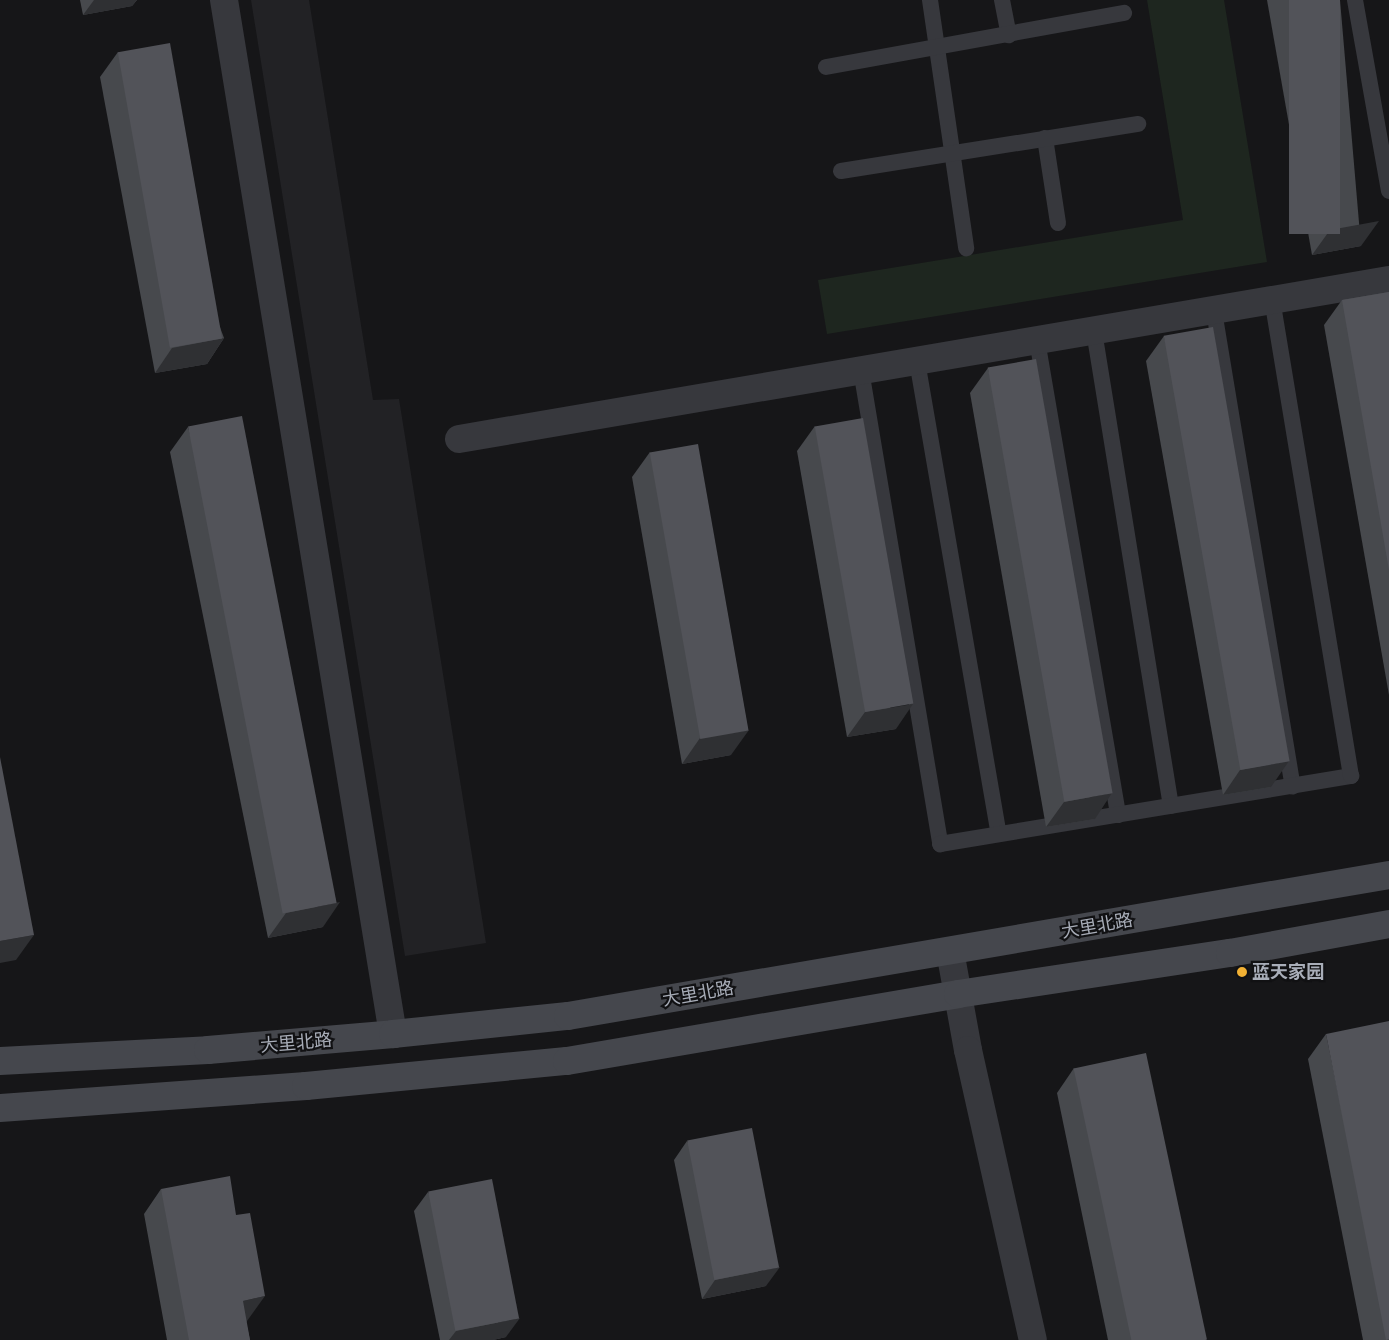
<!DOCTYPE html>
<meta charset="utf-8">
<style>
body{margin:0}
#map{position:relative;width:1389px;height:1340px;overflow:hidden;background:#161618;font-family:Signika,"Noto Sans SC",sans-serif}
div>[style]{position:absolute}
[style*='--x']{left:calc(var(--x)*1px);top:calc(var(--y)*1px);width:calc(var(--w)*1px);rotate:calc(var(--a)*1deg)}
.built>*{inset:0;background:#222225}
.green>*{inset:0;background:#1e261f}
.service>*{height:16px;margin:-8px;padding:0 8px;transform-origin:8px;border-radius:8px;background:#37383d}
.minor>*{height:28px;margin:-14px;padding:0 14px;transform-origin:14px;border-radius:14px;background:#37383d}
.secondary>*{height:28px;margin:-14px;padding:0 14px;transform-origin:14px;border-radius:14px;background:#45474d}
.wall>*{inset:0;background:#47494d}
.shaded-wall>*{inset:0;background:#2f3033}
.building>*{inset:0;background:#525359;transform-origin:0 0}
.dots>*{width:14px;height:14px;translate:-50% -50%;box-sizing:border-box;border:2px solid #111113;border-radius:50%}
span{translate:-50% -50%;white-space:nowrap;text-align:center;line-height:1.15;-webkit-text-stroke:4.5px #111113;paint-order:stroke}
.street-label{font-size:18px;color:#a8adb8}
.poi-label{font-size:18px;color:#a8adb8;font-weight:700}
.left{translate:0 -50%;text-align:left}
</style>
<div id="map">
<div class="built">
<div style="clip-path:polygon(251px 0,309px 0,373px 400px,399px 399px,486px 943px,405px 956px)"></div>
</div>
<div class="green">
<div style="clip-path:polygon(1147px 0,1224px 0,1267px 262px,827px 334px,818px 280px,1183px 220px)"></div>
</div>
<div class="service">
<div style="--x:930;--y:0;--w:251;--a:81.7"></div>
<div style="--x:1002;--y:0;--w:36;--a:79"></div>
<div style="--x:1355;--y:0;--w:194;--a:79.9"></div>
<div style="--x:826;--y:67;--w:303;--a:-10.3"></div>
<div style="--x:1045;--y:138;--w:86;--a:81.3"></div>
<div style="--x:841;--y:171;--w:301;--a:-9"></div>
<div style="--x:1214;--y:311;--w:482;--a:80.6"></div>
<div style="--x:1094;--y:331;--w:481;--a:80.8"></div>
<div style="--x:1037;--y:340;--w:482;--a:80.3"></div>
<div style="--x:917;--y:361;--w:480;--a:80.2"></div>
<div style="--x:861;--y:370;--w:481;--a:80.5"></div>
<div style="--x:940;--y:844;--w:417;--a:-9.4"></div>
<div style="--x:1351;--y:776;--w:482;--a:-99.4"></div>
</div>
<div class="minor">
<div style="--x:224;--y:0;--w:1048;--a:80.72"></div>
<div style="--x:459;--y:439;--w:943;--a:-9.7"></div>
<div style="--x:950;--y:951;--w:101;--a:79.7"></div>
<div style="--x:968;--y:1050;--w:297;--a:77.4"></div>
</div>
<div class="secondary">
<div style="--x:0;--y:1061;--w:208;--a:-3"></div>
<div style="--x:208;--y:1050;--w:186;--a:-4.9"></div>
<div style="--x:393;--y:1034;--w:176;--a:-5.9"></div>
<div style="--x:568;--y:1016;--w:833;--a:-9.75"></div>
<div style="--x:0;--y:1108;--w:307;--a:-4.1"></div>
<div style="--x:306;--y:1086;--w:262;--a:-5.5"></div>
<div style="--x:567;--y:1061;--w:397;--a:-9.7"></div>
<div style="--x:958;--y:994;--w:275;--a:-8.6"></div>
<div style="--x:1230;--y:953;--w:162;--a:-10.3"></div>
</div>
<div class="wall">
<div style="clip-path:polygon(80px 0,137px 0,132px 6px,83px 15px)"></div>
<div style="clip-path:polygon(1267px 0,1340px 0,1361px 246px,1312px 255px)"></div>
<div style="clip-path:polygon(118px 52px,224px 338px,207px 364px,155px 373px,100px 77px)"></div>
<div style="clip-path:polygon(1389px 292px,1389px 695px,1324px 325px,1342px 300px)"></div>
<div style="clip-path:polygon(1164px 336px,1271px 787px,1223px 795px,1146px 361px)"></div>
<div style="clip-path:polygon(988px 368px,1095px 819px,1046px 827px,970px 393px)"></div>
<div style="clip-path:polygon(815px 426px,896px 729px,847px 737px,797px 451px)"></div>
<div style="clip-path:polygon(188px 427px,323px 927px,268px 938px,170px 452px)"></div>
<div style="clip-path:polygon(650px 452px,731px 755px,682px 764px,632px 477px)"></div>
<div style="clip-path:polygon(1326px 1034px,1389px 1340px,1363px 1340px,1308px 1059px)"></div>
<div style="clip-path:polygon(1074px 1068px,1206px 1340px,1108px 1340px,1057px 1093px)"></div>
<div style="clip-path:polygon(687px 1141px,766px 1286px,702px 1299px,674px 1160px)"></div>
<div style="clip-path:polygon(161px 1189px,247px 1321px,246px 1322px,250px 1340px,167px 1340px,144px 1214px)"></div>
<div style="clip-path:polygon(428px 1192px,506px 1337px,493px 1340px,440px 1340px,414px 1211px)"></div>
</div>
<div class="shaded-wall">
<div style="clip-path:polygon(94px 0,137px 0,132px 6px,83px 15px)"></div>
<div style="clip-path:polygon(1379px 221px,1361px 246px,1312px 255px,1330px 230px)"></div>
<div style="clip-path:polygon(224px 338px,207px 364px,155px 373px,172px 348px)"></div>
<div style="clip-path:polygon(913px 704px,896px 729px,847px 737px,865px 712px)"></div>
<div style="clip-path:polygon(749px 730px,731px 755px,682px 764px,700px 738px)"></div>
<div style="clip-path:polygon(1289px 761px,1271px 787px,1223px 795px,1240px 770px)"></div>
<div style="clip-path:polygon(1112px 793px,1095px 819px,1046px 827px,1064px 802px)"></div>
<div style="clip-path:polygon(340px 902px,323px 927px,268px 938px,286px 913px)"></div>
<div style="clip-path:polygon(34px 935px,16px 960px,0 963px,0 941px)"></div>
<div style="clip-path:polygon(780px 1267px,766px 1286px,702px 1299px,715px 1280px)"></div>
<div style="clip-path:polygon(265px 1296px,247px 1321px,225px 1326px,243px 1301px)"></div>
<div style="clip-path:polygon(520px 1318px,506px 1337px,493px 1340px,449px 1340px,456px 1331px)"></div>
</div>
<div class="building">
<div style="left:1289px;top:0;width:51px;height:234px"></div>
<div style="left:170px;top:43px;width:300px;height:53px;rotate:80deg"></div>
<div style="clip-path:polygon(1389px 292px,1389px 570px,1342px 300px)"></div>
<div style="left:1213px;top:327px;width:441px;height:50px;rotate:80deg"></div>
<div style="left:1036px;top:359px;width:441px;height:49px;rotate:80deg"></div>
<div style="left:242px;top:416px;width:496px;height:55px;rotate:79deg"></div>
<div style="left:863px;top:418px;width:290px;height:49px;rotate:80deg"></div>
<div style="left:698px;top:444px;width:291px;height:49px;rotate:80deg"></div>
<div style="clip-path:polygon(0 757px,34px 935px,0 941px)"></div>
<div style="clip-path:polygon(1389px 1021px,1389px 1339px,1386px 1340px,1326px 1034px)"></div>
<div style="left:1146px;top:1053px;width:293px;height:74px;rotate:78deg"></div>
<div style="left:752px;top:1128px;width:142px;height:66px;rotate:79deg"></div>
<div style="clip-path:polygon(230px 1176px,236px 1215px,250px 1213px,265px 1296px,243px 1301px,250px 1340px,189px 1340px,161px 1189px)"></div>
<div style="left:492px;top:1179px;width:142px;height:65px;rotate:79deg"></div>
</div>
<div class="dots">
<div style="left:1242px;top:972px;background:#f2b134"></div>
</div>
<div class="street-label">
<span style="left:1097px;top:926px;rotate:-10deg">大里北路</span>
<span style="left:698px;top:994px;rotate:-10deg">大里北路</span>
<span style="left:296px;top:1043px;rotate:-5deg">大里北路</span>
</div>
<div class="poi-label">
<span class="left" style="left:1252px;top:972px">蓝天家园</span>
</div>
</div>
